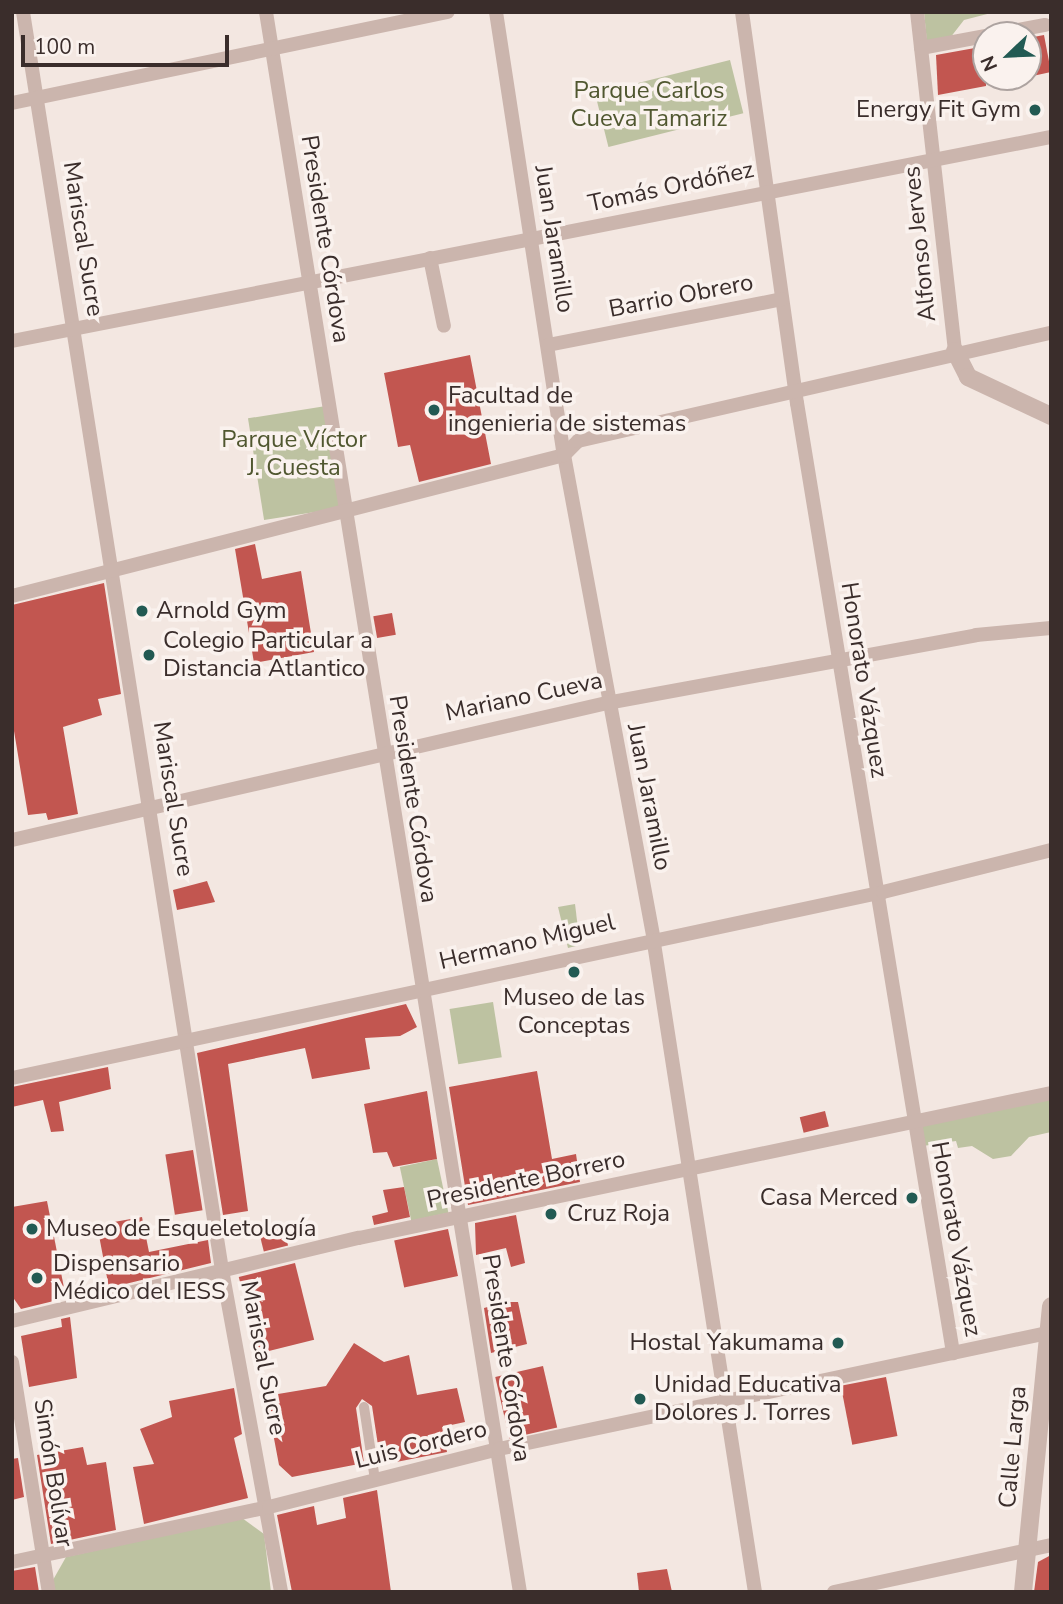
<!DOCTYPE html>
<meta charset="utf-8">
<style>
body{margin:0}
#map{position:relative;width:1063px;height:1604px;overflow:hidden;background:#f3e7e1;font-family:"Nunito Sans",sans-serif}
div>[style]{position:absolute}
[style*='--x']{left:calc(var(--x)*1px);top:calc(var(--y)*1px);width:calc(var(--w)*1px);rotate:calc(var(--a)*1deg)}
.green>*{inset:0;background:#bdc2a1;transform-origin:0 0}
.building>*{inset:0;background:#c25650;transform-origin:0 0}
.pedestrian>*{height:10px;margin:-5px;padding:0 5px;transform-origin:5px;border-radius:5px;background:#cbb5ad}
.minor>*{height:14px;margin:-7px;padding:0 7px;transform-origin:7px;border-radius:7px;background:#cbb5ad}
.tertiary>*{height:18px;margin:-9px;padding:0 9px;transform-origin:9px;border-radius:9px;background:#cbb5ad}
.dots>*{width:19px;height:19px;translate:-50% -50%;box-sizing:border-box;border:4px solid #faf2ee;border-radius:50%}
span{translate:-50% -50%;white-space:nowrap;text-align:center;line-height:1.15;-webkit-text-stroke:7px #faf2ee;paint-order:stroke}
.park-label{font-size:24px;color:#505730}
.poi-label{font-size:24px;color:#3a2d2b}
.right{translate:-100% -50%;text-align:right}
.left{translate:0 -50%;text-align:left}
.street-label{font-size:24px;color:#3a2d2b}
.frame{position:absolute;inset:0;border:14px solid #3a2d2b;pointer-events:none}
.north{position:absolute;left:972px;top:21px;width:70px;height:70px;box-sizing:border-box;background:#faf2ee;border:2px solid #ada3a0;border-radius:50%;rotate:247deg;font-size:19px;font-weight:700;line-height:28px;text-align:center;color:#3a2d2b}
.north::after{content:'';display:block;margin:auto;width:24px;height:32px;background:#225a53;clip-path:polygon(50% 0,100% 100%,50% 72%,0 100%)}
.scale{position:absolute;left:21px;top:35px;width:208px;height:32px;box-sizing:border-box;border:4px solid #3a2d2b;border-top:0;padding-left:9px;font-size:21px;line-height:24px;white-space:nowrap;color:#3a2d2b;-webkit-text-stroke:5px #faf2ee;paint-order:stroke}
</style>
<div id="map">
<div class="green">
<div style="clip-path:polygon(924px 12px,995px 12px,964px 20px,950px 38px,927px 43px)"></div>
<div style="left:730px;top:60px;width:55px;height:139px;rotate:76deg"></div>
<div style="left:326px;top:406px;width:103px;height:79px;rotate:81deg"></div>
<div style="clip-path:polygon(575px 904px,580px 945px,568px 948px,558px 907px)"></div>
<div style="left:493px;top:1002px;width:56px;height:44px;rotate:81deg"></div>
<div style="clip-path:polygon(1051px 1094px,1051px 1132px,1029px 1137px,1011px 1156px,993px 1159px,972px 1146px,958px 1148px,956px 1141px,923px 1146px,918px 1121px)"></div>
<div style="left:437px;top:1159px;width:55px;height:38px;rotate:78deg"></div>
<div style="clip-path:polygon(242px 1518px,264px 1534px,271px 1592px,54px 1592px,53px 1580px,66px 1557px)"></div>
</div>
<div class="building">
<div style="clip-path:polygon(1044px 35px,1051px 72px,1028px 77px,1028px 38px)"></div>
<div style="clip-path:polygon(986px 46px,986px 86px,938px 95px,936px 55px)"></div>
<div style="clip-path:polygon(470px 355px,491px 464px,419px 482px,410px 445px,398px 447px,384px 373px)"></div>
<div style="clip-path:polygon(255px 544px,262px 579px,301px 571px,314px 652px,254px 663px,235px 549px)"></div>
<div style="clip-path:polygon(104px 583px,121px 694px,98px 699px,102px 715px,63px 727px,78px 814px,48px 820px,46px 813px,28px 815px,12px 719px,12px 605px)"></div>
<div style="left:392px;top:613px;width:22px;height:19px;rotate:80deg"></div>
<div style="clip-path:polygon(207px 881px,215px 902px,177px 910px,173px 890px)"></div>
<div style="clip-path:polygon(406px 1004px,417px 1027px,400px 1036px,365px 1038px,370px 1069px,312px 1079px,305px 1048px,228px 1064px,248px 1211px,223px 1215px,197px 1053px)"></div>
<div style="clip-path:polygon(108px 1067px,111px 1089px,59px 1102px,64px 1131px,51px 1132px,43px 1100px,12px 1107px,12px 1087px)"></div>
<div style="clip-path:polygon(537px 1071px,552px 1159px,576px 1154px,580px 1182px,468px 1205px,449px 1087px)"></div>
<div style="clip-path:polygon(427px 1091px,437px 1159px,393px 1167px,387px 1152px,373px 1153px,364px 1104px)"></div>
<div style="left:825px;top:1111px;width:16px;height:26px;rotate:76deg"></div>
<div style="left:193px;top:1150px;width:61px;height:28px;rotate:81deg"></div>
<div style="clip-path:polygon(404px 1187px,410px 1217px,374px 1225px,372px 1216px,388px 1212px,383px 1190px)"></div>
<div style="clip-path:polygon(47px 1201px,66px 1298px,21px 1309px,12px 1296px,12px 1207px)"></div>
<div style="clip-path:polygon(516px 1215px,525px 1263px,511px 1267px,506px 1248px,476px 1255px,475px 1223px)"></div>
<div style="clip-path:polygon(142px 1217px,149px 1252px,208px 1240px,211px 1263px,109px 1288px,97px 1225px)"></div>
<div style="left:283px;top:1225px;width:21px;height:25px;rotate:76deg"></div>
<div style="left:448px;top:1229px;width:48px;height:55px;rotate:78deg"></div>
<div style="left:295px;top:1263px;width:79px;height:58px;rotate:76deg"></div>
<div style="clip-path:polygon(506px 1302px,518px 1302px,527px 1344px,491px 1353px,484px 1308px)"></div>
<div style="clip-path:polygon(70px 1317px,77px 1378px,29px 1387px,21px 1336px,62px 1327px,61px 1319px)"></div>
<div style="clip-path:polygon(354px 1343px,384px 1362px,409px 1355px,417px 1395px,457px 1388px,465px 1422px,442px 1427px,447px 1452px,381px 1465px,372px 1406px,362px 1399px,356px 1408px,364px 1463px,292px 1477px,279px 1465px,266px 1396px,326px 1386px)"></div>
<div style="left:543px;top:1366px;width:63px;height:49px;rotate:77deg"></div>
<div style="left:886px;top:1377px;width:60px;height:46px;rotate:79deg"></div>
<div style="clip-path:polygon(234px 1388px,242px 1434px,234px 1438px,248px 1498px,144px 1524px,133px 1467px,154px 1464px,140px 1429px,172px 1417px,169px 1401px)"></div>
<div style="clip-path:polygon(83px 1447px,87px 1465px,106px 1462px,116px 1530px,51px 1544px,37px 1455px)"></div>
<div style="clip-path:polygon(18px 1458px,24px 1497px,12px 1500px,12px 1459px)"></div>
<div style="clip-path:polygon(377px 1490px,391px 1592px,292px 1592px,277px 1515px,314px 1506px,317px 1525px,346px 1518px,343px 1498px)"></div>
<div style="clip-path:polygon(1051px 1555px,1051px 1592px,1034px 1592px,1038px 1562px)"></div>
<div style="clip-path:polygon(35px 1567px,39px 1592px,12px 1592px,12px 1571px)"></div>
<div style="clip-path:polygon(667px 1569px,672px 1592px,639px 1592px,637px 1573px)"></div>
</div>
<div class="pedestrian">
<div style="--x:364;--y:1407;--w:74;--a:81.4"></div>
</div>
<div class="minor">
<div style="--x:23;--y:12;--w:1274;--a:81.01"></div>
<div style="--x:222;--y:1270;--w:327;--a:79.6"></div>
<div style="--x:266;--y:12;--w:1600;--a:80.87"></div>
<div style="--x:496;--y:12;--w:448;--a:81.3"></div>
<div style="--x:564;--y:455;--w:490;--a:79.5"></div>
<div style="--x:653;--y:937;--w:663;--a:81.15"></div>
<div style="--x:742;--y:12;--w:395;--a:82"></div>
<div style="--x:797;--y:403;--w:963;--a:80.67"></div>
<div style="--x:917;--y:12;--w:341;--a:83.6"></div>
<div style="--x:991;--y:35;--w:55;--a:-10.5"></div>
<div style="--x:921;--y:48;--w:66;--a:-10.5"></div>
<div style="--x:12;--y:103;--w:445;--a:-11.8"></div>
<div style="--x:430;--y:258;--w:69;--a:78.4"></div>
<div style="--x:12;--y:341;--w:1059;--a:-11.11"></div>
<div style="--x:548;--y:345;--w:238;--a:-11.1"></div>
<div style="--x:12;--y:596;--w:570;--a:-14.33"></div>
<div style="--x:564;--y:455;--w:20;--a:-45"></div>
<div style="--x:578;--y:441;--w:485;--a:-12.9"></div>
<div style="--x:12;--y:840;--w:611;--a:-12.97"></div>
<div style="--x:607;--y:703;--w:375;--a:-10.4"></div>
<div style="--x:976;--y:635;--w:75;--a:-5.3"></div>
<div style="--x:12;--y:1078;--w:891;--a:-12.05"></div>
<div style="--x:883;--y:892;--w:173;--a:-14"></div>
<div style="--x:12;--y:1321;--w:357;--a:-13.5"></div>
<div style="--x:359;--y:1238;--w:707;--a:-11.83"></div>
<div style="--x:12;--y:1362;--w:233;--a:80.9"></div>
<div style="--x:12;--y:1562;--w:263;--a:-12.1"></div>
<div style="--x:269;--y:1507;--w:237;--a:-14.2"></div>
<div style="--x:499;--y:1449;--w:560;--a:-11.95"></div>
<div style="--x:834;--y:1592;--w:222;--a:-12.2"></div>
</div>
<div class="tertiary">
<div style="--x:955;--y:351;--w:29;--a:63"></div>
<div style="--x:968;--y:377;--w:92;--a:25.2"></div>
<div style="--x:1023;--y:1592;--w:287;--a:-84.4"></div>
</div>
<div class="dots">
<div style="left:1035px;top:110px;background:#225a53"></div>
<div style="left:434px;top:410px;background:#225a53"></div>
<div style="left:142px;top:611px;background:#225a53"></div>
<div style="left:149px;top:655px;background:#225a53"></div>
<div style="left:574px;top:972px;background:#225a53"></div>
<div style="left:912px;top:1198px;background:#225a53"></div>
<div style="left:551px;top:1214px;background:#225a53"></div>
<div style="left:32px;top:1229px;background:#225a53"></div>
<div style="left:37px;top:1278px;background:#225a53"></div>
<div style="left:838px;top:1343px;background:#225a53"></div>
<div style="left:640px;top:1399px;background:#225a53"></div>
</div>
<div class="park-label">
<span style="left:649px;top:105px">Parque Carlos<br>Cueva Tamariz</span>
<span style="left:294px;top:454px">Parque Víctor<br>J. Cuesta</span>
</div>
<div class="poi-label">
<span class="right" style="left:1021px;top:110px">Energy Fit Gym</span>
<span class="left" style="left:448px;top:410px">Facultad de<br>ingenieria de sistemas</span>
<span class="left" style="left:156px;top:611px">Arnold Gym</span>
<span class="left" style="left:163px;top:655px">Colegio Particular a<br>Distancia Atlantico</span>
<span style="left:574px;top:1012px">Museo de las<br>Conceptas</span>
<span class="right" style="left:898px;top:1198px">Casa Merced</span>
<span class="left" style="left:567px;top:1214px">Cruz Roja</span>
<span class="left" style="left:46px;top:1229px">Museo de Esqueletología</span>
<span class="left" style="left:53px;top:1278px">Dispensario<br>Médico del IESS</span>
<span class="right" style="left:824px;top:1343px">Hostal Yakumama</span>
<span class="left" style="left:654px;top:1399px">Unidad Educativa<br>Dolores J. Torres</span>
</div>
<div class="street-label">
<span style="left:671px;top:187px;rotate:-12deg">Tomás Ordóñez</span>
<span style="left:83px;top:239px;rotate:81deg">Mariscal Sucre</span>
<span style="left:325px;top:239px;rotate:81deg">Presidente Córdova</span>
<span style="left:554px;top:239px;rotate:81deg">Juan Jaramillo</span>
<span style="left:920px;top:244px;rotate:-96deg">Alfonso Jerves</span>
<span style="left:681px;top:296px;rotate:-11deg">Barrio Obrero</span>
<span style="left:864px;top:680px;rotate:81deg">Honorato Vázquez</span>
<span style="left:524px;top:697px;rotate:-12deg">Mariano Cueva</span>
<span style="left:649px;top:797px;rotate:79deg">Juan Jaramillo</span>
<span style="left:173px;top:799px;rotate:81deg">Mariscal Sucre</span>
<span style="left:413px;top:799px;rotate:81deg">Presidente Córdova</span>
<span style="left:527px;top:942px;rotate:-13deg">Hermano Miguel</span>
<span style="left:526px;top:1180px;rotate:-12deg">Presidente Borrero</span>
<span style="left:956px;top:1239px;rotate:80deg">Honorato Vázquez</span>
<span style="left:263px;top:1358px;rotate:79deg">Mariscal Sucre</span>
<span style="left:506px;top:1358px;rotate:81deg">Presidente Córdova</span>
<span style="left:421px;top:1445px;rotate:-14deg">Luis Cordero</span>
<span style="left:1013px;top:1447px;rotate:-85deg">Calle Larga</span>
<span style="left:53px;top:1473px;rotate:81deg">Simón Bolívar</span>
</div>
<div class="frame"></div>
<div class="north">N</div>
<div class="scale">100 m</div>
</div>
